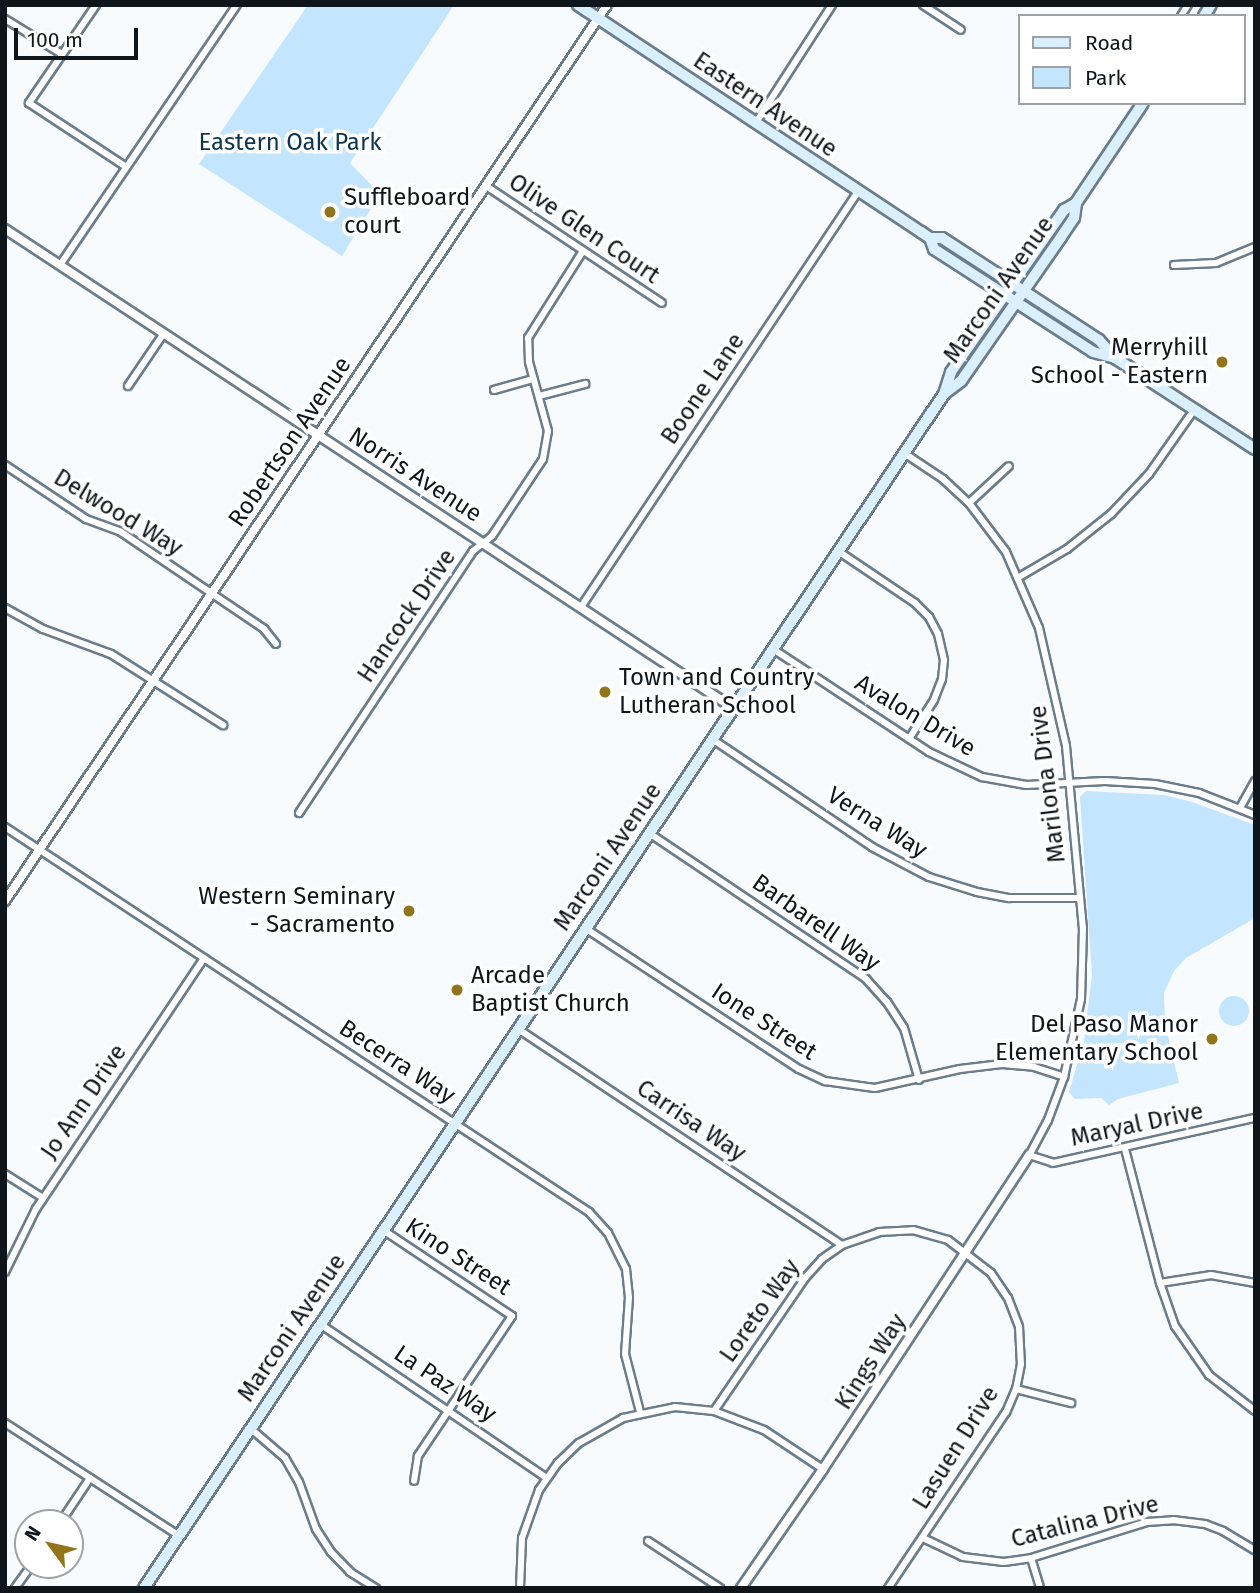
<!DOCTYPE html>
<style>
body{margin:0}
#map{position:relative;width:1260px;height:1593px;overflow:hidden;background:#f7fbfe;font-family:"Fira Sans",sans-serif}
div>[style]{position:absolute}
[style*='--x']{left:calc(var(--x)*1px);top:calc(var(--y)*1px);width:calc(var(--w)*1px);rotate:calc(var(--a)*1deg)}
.green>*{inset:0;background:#c3e5fd}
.round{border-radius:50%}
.roads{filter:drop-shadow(2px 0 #6b7d8b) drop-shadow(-2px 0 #6b7d8b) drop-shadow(0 2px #6b7d8b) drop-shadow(0 -2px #6b7d8b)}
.minor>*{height:6px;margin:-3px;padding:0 3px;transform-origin:3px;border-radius:3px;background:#fff}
.tertiary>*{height:8px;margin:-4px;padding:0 4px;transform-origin:4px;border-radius:4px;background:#fff}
.secondary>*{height:10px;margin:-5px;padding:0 5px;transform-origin:5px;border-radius:5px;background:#daf0ff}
.dots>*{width:19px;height:19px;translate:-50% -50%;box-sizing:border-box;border:4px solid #fff;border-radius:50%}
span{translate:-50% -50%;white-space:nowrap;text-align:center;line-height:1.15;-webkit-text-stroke:7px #fff;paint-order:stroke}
.street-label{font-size:24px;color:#0e161b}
.park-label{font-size:24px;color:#0c364e}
.poi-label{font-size:24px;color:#0e161b}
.left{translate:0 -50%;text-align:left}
.right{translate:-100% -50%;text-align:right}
.frame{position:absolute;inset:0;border:7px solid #0e161b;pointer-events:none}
.legend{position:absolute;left:1018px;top:14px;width:228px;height:91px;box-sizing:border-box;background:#fff;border:2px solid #9fa2a4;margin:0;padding:9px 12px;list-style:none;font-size:21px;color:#0e161b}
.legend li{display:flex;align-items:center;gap:14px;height:35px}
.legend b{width:35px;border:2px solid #9fa2a4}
.north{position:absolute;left:14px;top:1509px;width:70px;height:70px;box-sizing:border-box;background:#fff;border:2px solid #9fa2a4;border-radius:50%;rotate:303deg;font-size:19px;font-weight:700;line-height:28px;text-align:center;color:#0e161b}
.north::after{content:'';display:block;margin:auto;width:24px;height:32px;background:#92741a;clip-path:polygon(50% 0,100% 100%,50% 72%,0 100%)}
.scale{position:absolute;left:14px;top:28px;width:124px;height:32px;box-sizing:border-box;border:4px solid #0e161b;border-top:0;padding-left:9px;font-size:21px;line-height:24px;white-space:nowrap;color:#0e161b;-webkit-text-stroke:5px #fff;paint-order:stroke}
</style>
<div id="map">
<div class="green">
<div style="clip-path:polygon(308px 5px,454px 5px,350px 163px,380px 194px,342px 256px,199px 164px)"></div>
<div style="clip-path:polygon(1086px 791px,1164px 795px,1192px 802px,1255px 825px,1255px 918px,1186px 958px,1174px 971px,1164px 993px,1165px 1024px,1179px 1083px,1118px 1099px,1109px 1105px,1101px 1098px,1075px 1099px,1069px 1092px,1084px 1041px,1092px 975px,1080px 797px)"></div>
<div class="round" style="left:1219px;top:996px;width:30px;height:30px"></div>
</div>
<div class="roads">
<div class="minor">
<div style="--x:96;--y:5;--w:119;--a:124.4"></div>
<div style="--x:29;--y:103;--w:115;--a:33.3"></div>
<div style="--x:923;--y:5;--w:45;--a:33.3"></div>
<div style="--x:1181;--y:16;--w:13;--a:-58"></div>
<div style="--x:5;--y:19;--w:67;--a:31.6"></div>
<div style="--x:755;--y:124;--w:142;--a:-57.1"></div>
<div style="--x:486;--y:186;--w:211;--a:33.6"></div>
<div style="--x:60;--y:265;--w:315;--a:-55.8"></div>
<div style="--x:1174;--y:265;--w:42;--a:-2.7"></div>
<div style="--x:1216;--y:263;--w:42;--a:-22.3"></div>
<div style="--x:128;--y:386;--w:64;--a:-55.8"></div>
<div style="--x:494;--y:390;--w:41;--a:-15.8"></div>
<div style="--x:539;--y:396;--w:48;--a:-14.6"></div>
<div style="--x:904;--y:453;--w:47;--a:33.7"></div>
<div style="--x:943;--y:479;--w:35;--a:43"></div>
<div style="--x:969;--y:503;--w:61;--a:52.9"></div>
<div style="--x:1006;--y:552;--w:83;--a:66.5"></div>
<div style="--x:1039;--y:628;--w:121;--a:77.1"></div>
<div style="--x:1066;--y:746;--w:183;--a:84.7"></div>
<div style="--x:1083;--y:928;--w:71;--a:91.6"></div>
<div style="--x:1081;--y:999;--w:80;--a:102.3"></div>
<div style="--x:1064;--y:1077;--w:46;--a:110.4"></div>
<div style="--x:1048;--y:1120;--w:40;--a:118"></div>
<div style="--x:1029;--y:1155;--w:25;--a:18"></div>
<div style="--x:1053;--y:1163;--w:207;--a:-12.6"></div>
<div style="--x:5;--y:465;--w:97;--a:33.7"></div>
<div style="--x:86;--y:519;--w:37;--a:20"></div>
<div style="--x:121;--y:532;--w:173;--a:34.1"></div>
<div style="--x:264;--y:629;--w:19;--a:51"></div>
<div style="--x:969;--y:503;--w:54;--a:-42.8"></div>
<div style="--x:838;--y:551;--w:93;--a:34"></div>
<div style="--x:915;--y:603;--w:20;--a:45"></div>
<div style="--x:929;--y:617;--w:19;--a:62"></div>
<div style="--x:938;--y:634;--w:27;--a:77"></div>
<div style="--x:944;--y:660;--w:19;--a:96"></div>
<div style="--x:942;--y:679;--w:22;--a:111"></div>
<div style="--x:934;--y:700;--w:46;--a:122.7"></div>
<div style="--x:1019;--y:577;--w:56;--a:-30.3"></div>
<div style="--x:1067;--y:549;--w:56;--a:-38.5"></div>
<div style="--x:1111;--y:514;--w:55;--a:-46.5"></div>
<div style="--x:1149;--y:474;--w:78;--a:-54.9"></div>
<div style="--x:581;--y:607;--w:500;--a:-56.3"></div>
<div style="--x:5;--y:608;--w:43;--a:28.9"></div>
<div style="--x:43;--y:629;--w:72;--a:20.2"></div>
<div style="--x:111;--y:654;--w:133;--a:32.4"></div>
<div style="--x:773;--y:649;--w:187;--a:33.4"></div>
<div style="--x:929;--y:752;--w:59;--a:25.3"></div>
<div style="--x:982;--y:777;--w:45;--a:10.3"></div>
<div style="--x:1026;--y:785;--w:79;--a:-2.9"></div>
<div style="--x:1105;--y:781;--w:50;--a:3.4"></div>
<div style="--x:1155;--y:784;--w:45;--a:11.6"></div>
<div style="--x:1199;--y:793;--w:60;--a:21.4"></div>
<div style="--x:712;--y:739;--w:193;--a:34"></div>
<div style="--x:872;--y:847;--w:64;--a:27.8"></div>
<div style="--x:929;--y:877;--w:50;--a:17.4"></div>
<div style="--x:977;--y:892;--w:33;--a:11"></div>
<div style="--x:1009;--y:898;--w:71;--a:0"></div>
<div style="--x:1240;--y:808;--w:31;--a:-61"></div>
<div style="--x:299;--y:813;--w:315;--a:-56.4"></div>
<div style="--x:473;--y:551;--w:24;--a:-38"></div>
<div style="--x:492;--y:536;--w:92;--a:-56.5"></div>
<div style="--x:543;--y:459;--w:28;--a:-80"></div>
<div style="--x:548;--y:431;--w:72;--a:-105.4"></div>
<div style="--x:529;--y:362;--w:24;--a:-92"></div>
<div style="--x:528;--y:338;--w:103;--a:-57.7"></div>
<div style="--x:5;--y:827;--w:699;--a:33.39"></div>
<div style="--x:589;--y:1212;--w:28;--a:48"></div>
<div style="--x:608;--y:1233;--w:40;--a:63.4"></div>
<div style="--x:626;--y:1269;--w:28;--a:84"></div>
<div style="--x:629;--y:1297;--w:57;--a:94"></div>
<div style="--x:625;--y:1354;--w:60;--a:75.5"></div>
<div style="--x:649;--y:833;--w:262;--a:33.9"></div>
<div style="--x:866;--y:979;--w:31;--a:48"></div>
<div style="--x:887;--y:1002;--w:31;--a:57"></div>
<div style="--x:904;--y:1028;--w:54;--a:73.9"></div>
<div style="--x:585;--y:928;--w:256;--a:33.4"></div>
<div style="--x:799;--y:1069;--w:29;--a:25"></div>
<div style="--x:825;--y:1081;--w:50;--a:8"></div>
<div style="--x:875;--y:1088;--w:87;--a:-12.6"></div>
<div style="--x:960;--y:1069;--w:42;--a:-6.8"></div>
<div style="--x:1002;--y:1064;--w:32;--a:5"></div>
<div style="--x:1034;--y:1067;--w:32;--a:18"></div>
<div style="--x:518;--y:1029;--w:389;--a:33.7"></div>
<div style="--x:1125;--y:1149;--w:138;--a:75.4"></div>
<div style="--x:1160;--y:1283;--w:46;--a:70.8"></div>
<div style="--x:1175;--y:1326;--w:60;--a:55.2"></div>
<div style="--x:1209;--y:1375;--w:58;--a:38"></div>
<div style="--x:5;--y:1174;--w:45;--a:32.3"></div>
<div style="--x:383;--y:1230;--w:155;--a:33.7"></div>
<div style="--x:512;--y:1316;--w:169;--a:123.9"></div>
<div style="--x:418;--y:1456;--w:25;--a:99"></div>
<div style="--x:5;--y:1272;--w:70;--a:-63.8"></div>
<div style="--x:36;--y:1209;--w:302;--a:-56.2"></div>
<div style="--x:1160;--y:1283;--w:52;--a:-8.9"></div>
<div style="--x:1211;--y:1275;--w:45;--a:10.3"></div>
<div style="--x:320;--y:1324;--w:274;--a:34.2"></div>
<div style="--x:1016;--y:1389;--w:57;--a:14.3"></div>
<div style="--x:714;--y:1411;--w:161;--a:-55.6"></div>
<div style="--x:805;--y:1278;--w:25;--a:-48"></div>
<div style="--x:822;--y:1259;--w:24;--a:-35"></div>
<div style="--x:842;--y:1245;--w:39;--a:-19"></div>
<div style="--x:879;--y:1232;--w:34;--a:-3"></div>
<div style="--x:913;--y:1230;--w:36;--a:16"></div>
<div style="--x:948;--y:1240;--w:54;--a:37.5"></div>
<div style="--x:991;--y:1273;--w:30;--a:56"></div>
<div style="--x:1008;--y:1298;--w:31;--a:69"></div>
<div style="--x:1019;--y:1327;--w:37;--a:87"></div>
<div style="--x:1021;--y:1364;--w:25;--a:101"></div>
<div style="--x:1016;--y:1389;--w:25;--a:113"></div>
<div style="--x:1006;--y:1412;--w:212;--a:123.8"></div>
<div style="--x:5;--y:1423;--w:206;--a:32.9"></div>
<div style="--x:250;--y:1428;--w:46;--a:40.6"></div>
<div style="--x:285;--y:1458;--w:28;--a:60"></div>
<div style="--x:299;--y:1482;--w:50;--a:70.1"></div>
<div style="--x:316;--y:1529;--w:27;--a:57"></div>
<div style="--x:331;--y:1552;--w:28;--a:46"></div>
<div style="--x:350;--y:1572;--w:31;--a:32"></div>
<div style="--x:60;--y:1523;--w:54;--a:-56.3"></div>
<div style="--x:923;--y:1538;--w:44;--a:25.4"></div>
<div style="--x:963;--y:1557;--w:41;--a:7"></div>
<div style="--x:1004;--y:1562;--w:27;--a:-8"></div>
<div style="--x:1031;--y:1558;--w:121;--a:-17.2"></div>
<div style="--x:1147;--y:1522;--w:26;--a:-4"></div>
<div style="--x:1173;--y:1520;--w:32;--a:7"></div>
<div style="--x:1205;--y:1524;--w:19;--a:21"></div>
<div style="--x:1223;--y:1531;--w:37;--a:31"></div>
<div style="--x:648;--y:1541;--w:86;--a:33.1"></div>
<div style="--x:1031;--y:1558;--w:31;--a:73"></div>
<div style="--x:15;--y:1588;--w:29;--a:-54"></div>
<div style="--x:520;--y:1588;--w:50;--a:-87.7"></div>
<div style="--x:522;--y:1538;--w:51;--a:-70.5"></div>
<div style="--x:539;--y:1490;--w:33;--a:-55"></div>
<div style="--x:558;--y:1463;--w:29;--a:-44"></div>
<div style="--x:579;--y:1443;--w:51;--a:-29.6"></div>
<div style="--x:623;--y:1418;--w:53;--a:-11.9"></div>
<div style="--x:675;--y:1407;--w:39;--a:6"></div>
<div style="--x:714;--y:1411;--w:53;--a:20.8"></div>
<div style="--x:764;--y:1430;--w:71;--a:33.5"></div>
</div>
<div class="tertiary">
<div style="--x:5;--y:229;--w:871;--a:33.34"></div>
<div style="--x:5;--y:901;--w:1079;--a:-56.1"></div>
<div style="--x:741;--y:1588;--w:145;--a:-55.4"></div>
<div style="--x:823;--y:1469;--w:376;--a:-56.7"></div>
</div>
<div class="secondary">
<div style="--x:578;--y:5;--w:411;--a:33.5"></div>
<div style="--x:921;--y:232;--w:11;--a:34"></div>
<div style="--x:930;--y:238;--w:12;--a:0"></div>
<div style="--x:942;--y:238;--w:187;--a:33"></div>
<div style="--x:1099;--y:340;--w:24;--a:48"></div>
<div style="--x:1115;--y:358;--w:167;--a:33"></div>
<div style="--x:1204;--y:16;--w:13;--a:-58"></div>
<div style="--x:930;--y:238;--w:12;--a:70"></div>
<div style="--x:934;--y:249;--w:189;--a:32.9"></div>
<div style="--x:1093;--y:352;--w:23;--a:15"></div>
<div style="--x:945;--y:393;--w:20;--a:-37"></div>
<div style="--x:961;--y:381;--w:175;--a:-55.2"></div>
<div style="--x:1061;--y:237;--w:23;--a:-56"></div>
<div style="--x:1074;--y:218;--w:15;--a:-82"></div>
<div style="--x:144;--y:1588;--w:1437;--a:-56.18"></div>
<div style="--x:944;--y:394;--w:23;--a:-72"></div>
<div style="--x:951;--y:372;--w:198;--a:-55.1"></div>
<div style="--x:1064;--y:210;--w:14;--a:-30"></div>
<div style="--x:1076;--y:203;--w:120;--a:-56.2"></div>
</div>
</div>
<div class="dots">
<div style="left:330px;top:212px;background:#92741a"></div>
<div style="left:1222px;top:362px;background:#92741a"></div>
<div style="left:605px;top:692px;background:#92741a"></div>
<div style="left:409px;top:911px;background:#92741a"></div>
<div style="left:457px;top:990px;background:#92741a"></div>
<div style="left:1212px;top:1039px;background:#92741a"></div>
</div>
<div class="street-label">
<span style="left:765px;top:105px;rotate:34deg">Eastern Avenue</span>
<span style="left:584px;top:229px;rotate:34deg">Olive Glen Court</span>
<span style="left:999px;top:290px;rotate:-55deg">Marconi Avenue</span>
<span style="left:703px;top:389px;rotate:-56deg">Boone Lane</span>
<span style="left:290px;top:442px;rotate:-56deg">Robertson Avenue</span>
<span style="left:415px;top:475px;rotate:33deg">Norris Avenue</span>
<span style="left:118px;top:513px;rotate:31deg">Delwood Way</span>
<span style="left:407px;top:616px;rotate:-56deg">Hancock Drive</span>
<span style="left:915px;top:716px;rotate:31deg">Avalon Drive</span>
<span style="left:1048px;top:784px;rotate:-97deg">Marilona Drive</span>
<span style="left:877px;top:823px;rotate:32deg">Verna Way</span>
<span style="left:608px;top:857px;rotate:-56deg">Marconi Avenue</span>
<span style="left:816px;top:923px;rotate:35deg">Barbarell Way</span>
<span style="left:764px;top:1022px;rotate:33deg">Ione Street</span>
<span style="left:397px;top:1062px;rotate:33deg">Becerra Way</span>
<span style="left:84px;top:1102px;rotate:-56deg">Jo Ann Drive</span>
<span style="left:691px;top:1121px;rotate:34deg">Carrisa Way</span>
<span style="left:1137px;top:1125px;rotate:-12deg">Maryal Drive</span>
<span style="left:458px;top:1257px;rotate:33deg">Kino Street</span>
<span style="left:760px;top:1311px;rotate:-55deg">Loreto Way</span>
<span style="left:292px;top:1328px;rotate:-56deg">Marconi Avenue</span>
<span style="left:871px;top:1362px;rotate:-57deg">Kings Way</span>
<span style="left:445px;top:1384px;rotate:34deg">La Paz Way</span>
<span style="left:956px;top:1448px;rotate:-58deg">Lasuen Drive</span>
<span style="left:1085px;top:1522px;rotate:-14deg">Catalina Drive</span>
</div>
<div class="park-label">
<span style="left:290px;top:143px">Eastern Oak Park</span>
</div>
<div class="poi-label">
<span class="left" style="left:344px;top:212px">Suffleboard<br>court</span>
<span class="right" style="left:1208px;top:362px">Merryhill<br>School - Eastern</span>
<span class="left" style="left:619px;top:692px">Town and Country<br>Lutheran School</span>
<span class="right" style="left:395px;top:911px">Western Seminary<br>- Sacramento</span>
<span class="left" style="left:471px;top:990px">Arcade<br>Baptist Church</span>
<span class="right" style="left:1198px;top:1039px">Del Paso Manor<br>Elementary School</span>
</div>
<div class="frame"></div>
<ul class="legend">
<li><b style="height:9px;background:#daf0ff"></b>Road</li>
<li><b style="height:19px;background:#c3e5fd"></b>Park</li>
</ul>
<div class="north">N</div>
<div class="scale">100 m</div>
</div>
